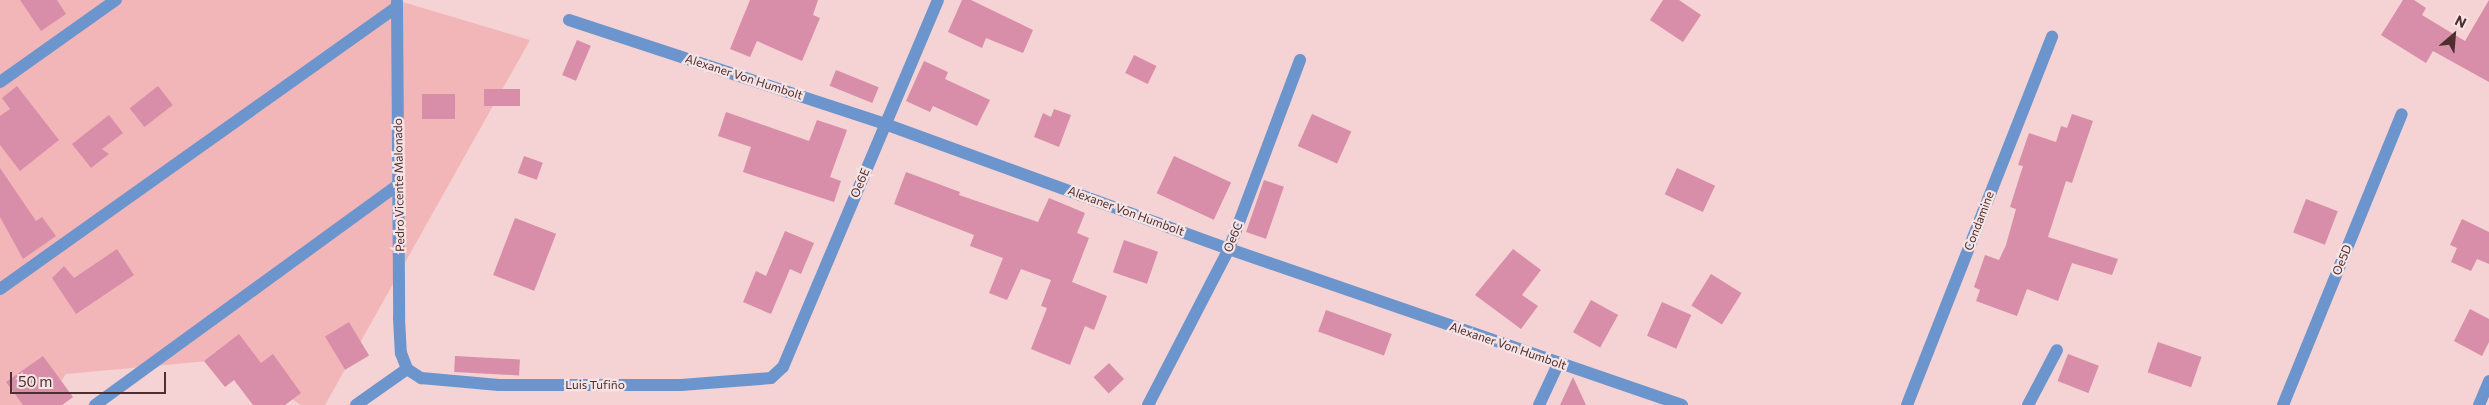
<!DOCTYPE html>
<meta charset="utf-8">
<style>
body{margin:0}
#map{position:relative;width:2489px;height:405px;overflow:hidden;background:#f5d2d3;font-family:Commissioner,sans-serif}
div>[style]{position:absolute}
[style*='--x']{left:calc(var(--x)*1px);top:calc(var(--y)*1px);width:calc(var(--w)*1px);rotate:calc(var(--a)*1deg)}
.green>*{inset:0;background:#f3b6b8}
.building>*{inset:0;background:#d88da9;transform-origin:0 0}
.minor>*{height:12px;margin:-6px;padding:0 6px;transform-origin:6px;border-radius:6px;background:#6c95cd}
span{translate:-50% -50%;white-space:nowrap;text-align:center;line-height:1.15;-webkit-text-stroke:4.5px #f6e4e5;paint-order:stroke}
.street-label{font-size:12px;color:#4f2e30}
.north{position:absolute;left:2429px;top:10px;width:50px;height:50px;-webkit-text-stroke:4px #f6e4e5;paint-order:stroke;rotate:27deg;font-size:14px;font-weight:700;line-height:20px;text-align:center;color:#4f2e30}
.north::after{content:'';display:block;margin:auto;width:18px;height:22px;background:#4f2e30;clip-path:polygon(50% 0,100% 100%,50% 72%,0 100%)}
.scale{position:absolute;left:10px;top:372px;width:156px;height:22px;box-sizing:border-box;border:2px solid #4f2e30;border-top:0;padding-left:6px;font-size:15px;line-height:18px;white-space:nowrap;color:#4f2e30;-webkit-text-stroke:4px #f6e4e5;paint-order:stroke}
</style>
<div id="map">
<div class="green">
<div style="clip-path:polygon(0 0,396px 0,530px 40px,325px 405px,301px 405px,231px 359px,66px 374px,45px 405px,0 405px)"></div>
</div>
<div class="building">
<div style="clip-path:polygon(20px 0,57px 0,66px 14px,41px 31px)"></div>
<div style="clip-path:polygon(750px 0,818px 0,813px 15px,820px 18px,802px 61px,757px 41px,750px 57px,730px 49px)"></div>
<div style="clip-path:polygon(962px 0,971px 0,1033px 30px,1023px 53px,986px 38px,982px 48px,948px 32px)"></div>
<div style="clip-path:polygon(1663px 0,1679px 0,1701px 15px,1683px 42px,1650px 20px)"></div>
<div style="clip-path:polygon(2403px 0,2414px 0,2426px 8px,2422px 15px,2465px 41px,2489px 0,2489px 82px,2433px 51px,2426px 63px,2381px 35px)"></div>
<div style="left:577px;top:40px;width:15px;height:38px;rotate:23deg"></div>
<div style="left:1134px;top:55px;width:25px;height:20px;rotate:26deg"></div>
<div style="clip-path:polygon(924px 61px,948px 72px,945px 79px,990px 100px,977px 126px,933px 106px,930px 112px,906px 101px)"></div>
<div style="left:836px;top:70px;width:46px;height:17px;rotate:22deg"></div>
<div style="clip-path:polygon(17px 86px,59px 140px,20px 171px,0 145px,0 116px,10px 109px,2px 98px)"></div>
<div style="left:158px;top:86px;width:24px;height:36px;rotate:52deg"></div>
<div style="left:520px;top:89px;width:17px;height:36px;rotate:90deg"></div>
<div style="left:422px;top:94px;width:33px;height:25px"></div>
<div style="clip-path:polygon(1054px 109px,1071px 115px,1059px 147px,1034px 137px,1043px 113px,1051px 117px)"></div>
<div style="clip-path:polygon(726px 112px,809px 141px,817px 120px,847px 130px,830px 177px,841px 181px,834px 202px,743px 172px,751px 147px,718px 136px)"></div>
<div style="left:1312px;top:114px;width:43px;height:35px;rotate:24deg"></div>
<div style="clip-path:polygon(2072px 114px,2093px 121px,2072px 183px,2066px 181px,2048px 237px,2118px 259px,2112px 275px,2072px 263px,2058px 301px,2027px 289px,2017px 316px,1976px 301px,1980px 290px,1974px 287px,1985px 255px,1999px 260px,2006px 245px,2016px 209px,2010px 207px,2023px 166px,2018px 165px,2029px 133px,2056px 142px,2061px 126px,2067px 128px)"></div>
<div style="clip-path:polygon(109px 115px,123px 133px,102px 149px,109px 154px,91px 168px,72px 144px)"></div>
<div style="left:524px;top:156px;width:20px;height:18px;rotate:20deg"></div>
<div style="left:1174px;top:156px;width:63px;height:41px;rotate:25deg"></div>
<div style="clip-path:polygon(0 168px,36px 221px,42px 217px,56px 236px,23px 259px,0 217px)"></div>
<div style="left:1677px;top:168px;width:42px;height:29px;rotate:25deg"></div>
<div style="clip-path:polygon(906px 172px,960px 192px,959px 195px,1038px 222px,1049px 198px,1085px 213px,1077px 233px,1089px 238px,1072px 282px,1107px 296px,1094px 330px,1085px 326px,1070px 365px,1031px 349px,1047px 308px,1041px 306px,1051px 280px,1021px 269px,1007px 300px,989px 293px,1003px 258px,970px 246px,974px 235px,894px 204px)"></div>
<div style="left:1264px;top:180px;width:21px;height:55px;rotate:19deg"></div>
<div style="left:2306px;top:199px;width:34px;height:36px;rotate:21deg"></div>
<div style="left:515px;top:218px;width:44px;height:61px;rotate:21deg"></div>
<div style="clip-path:polygon(2462px 219px,2489px 232px,2489px 264px,2477px 259px,2471px 271px,2451px 262px,2457px 248px,2450px 245px)"></div>
<div style="clip-path:polygon(785px 231px,814px 243px,801px 274px,790px 269px,771px 314px,743px 302px,756px 271px,766px 276px)"></div>
<div style="left:1124px;top:240px;width:36px;height:34px;rotate:19deg"></div>
<div style="clip-path:polygon(117px 249px,134px 275px,76px 314px,52px 278px,64px 266px,74px 278px)"></div>
<div style="clip-path:polygon(1513px 249px,1541px 270px,1522px 295px,1538px 306px,1521px 329px,1475px 295px)"></div>
<div style="left:1711px;top:274px;width:36px;height:37px;rotate:32deg"></div>
<div style="left:1591px;top:300px;width:31px;height:37px;rotate:29deg"></div>
<div style="left:1662px;top:302px;width:32px;height:37px;rotate:24deg"></div>
<div style="clip-path:polygon(2470px 309px,2489px 319px,2489px 342px,2482px 356px,2454px 341px)"></div>
<div style="left:1326px;top:310px;width:70px;height:23px;rotate:20deg"></div>
<div style="left:349px;top:322px;width:39px;height:28px;rotate:59deg"></div>
<div style="clip-path:polygon(239px 334px,261px 363px,273px 354px,301px 393px,285px 405px,253px 405px,234px 380px,225px 387px,204px 361px)"></div>
<div style="left:2158px;top:342px;width:46px;height:32px;rotate:19deg"></div>
<div style="left:2068px;top:354px;width:33px;height:29px;rotate:21deg"></div>
<div style="clip-path:polygon(43px 356px,73px 397px,62px 405px,23px 405px,6px 382px)"></div>
<div style="left:455px;top:356px;width:65px;height:16px;rotate:3deg"></div>
<div style="left:1109px;top:363px;width:22px;height:21px;rotate:47deg"></div>
<div style="clip-path:polygon(1573px 377px,1586px 405px,1560px 405px)"></div>
</div>
<div class="minor">
<div style="--x:397;--y:2;--w:316;--a:89.6"></div>
<div style="--x:399;--y:318;--w:35;--a:87"></div>
<div style="--x:401;--y:353;--w:17;--a:69"></div>
<div style="--x:569;--y:20;--w:333;--a:18.2"></div>
<div style="--x:885;--y:124;--w:366;--a:20"></div>
<div style="--x:1229;--y:249;--w:479;--a:19"></div>
<div style="--x:0;--y:82;--w:142;--a:-35.3"></div>
<div style="--x:0;--y:289;--w:487;--a:-35.4"></div>
<div style="--x:407;--y:369;--w:17;--a:33"></div>
<div style="--x:421;--y:378;--w:78;--a:5.1"></div>
<div style="--x:499;--y:385;--w:182;--a:0"></div>
<div style="--x:681;--y:385;--w:90;--a:-4.4"></div>
<div style="--x:771;--y:378;--w:16;--a:-43"></div>
<div style="--x:783;--y:367;--w:398;--a:-67.1"></div>
<div style="--x:95;--y:405;--w:376;--a:-36"></div>
<div style="--x:356;--y:405;--w:62;--a:-35.2"></div>
<div style="--x:1148;--y:405;--w:176;--a:-62.6"></div>
<div style="--x:1229;--y:249;--w:202;--a:-69.4"></div>
<div style="--x:1539;--y:405;--w:45;--a:-65.1"></div>
<div style="--x:1907;--y:405;--w:396;--a:-68.5"></div>
<div style="--x:2028;--y:405;--w:62;--a:-62.2"></div>
<div style="--x:2283;--y:405;--w:314;--a:-67.8"></div>
<div style="--x:2479;--y:405;--w:26;--a:-67"></div>
</div>
<div class="street-label">
<span style="left:744px;top:77px;rotate:18deg">Alexaner Von Humbolt</span>
<span style="left:860px;top:183px;rotate:-67deg">Oe6E</span>
<span style="left:399px;top:185px;rotate:-91deg">Pedro Vicente Malonado</span>
<span style="left:1126px;top:211px;rotate:20deg">Alexaner Von Humbolt</span>
<span style="left:1979px;top:221px;rotate:-69deg">Condamine</span>
<span style="left:1233px;top:237px;rotate:-68deg">Oe6C</span>
<span style="left:2342px;top:260px;rotate:-68deg">Oe5D</span>
<span style="left:1508px;top:346px;rotate:19deg">Alexaner Von Humbolt</span>
<span style="left:595px;top:385px">Luis Tufiño</span>
</div>
<div class="north">N</div>
<div class="scale">50 m</div>
</div>
